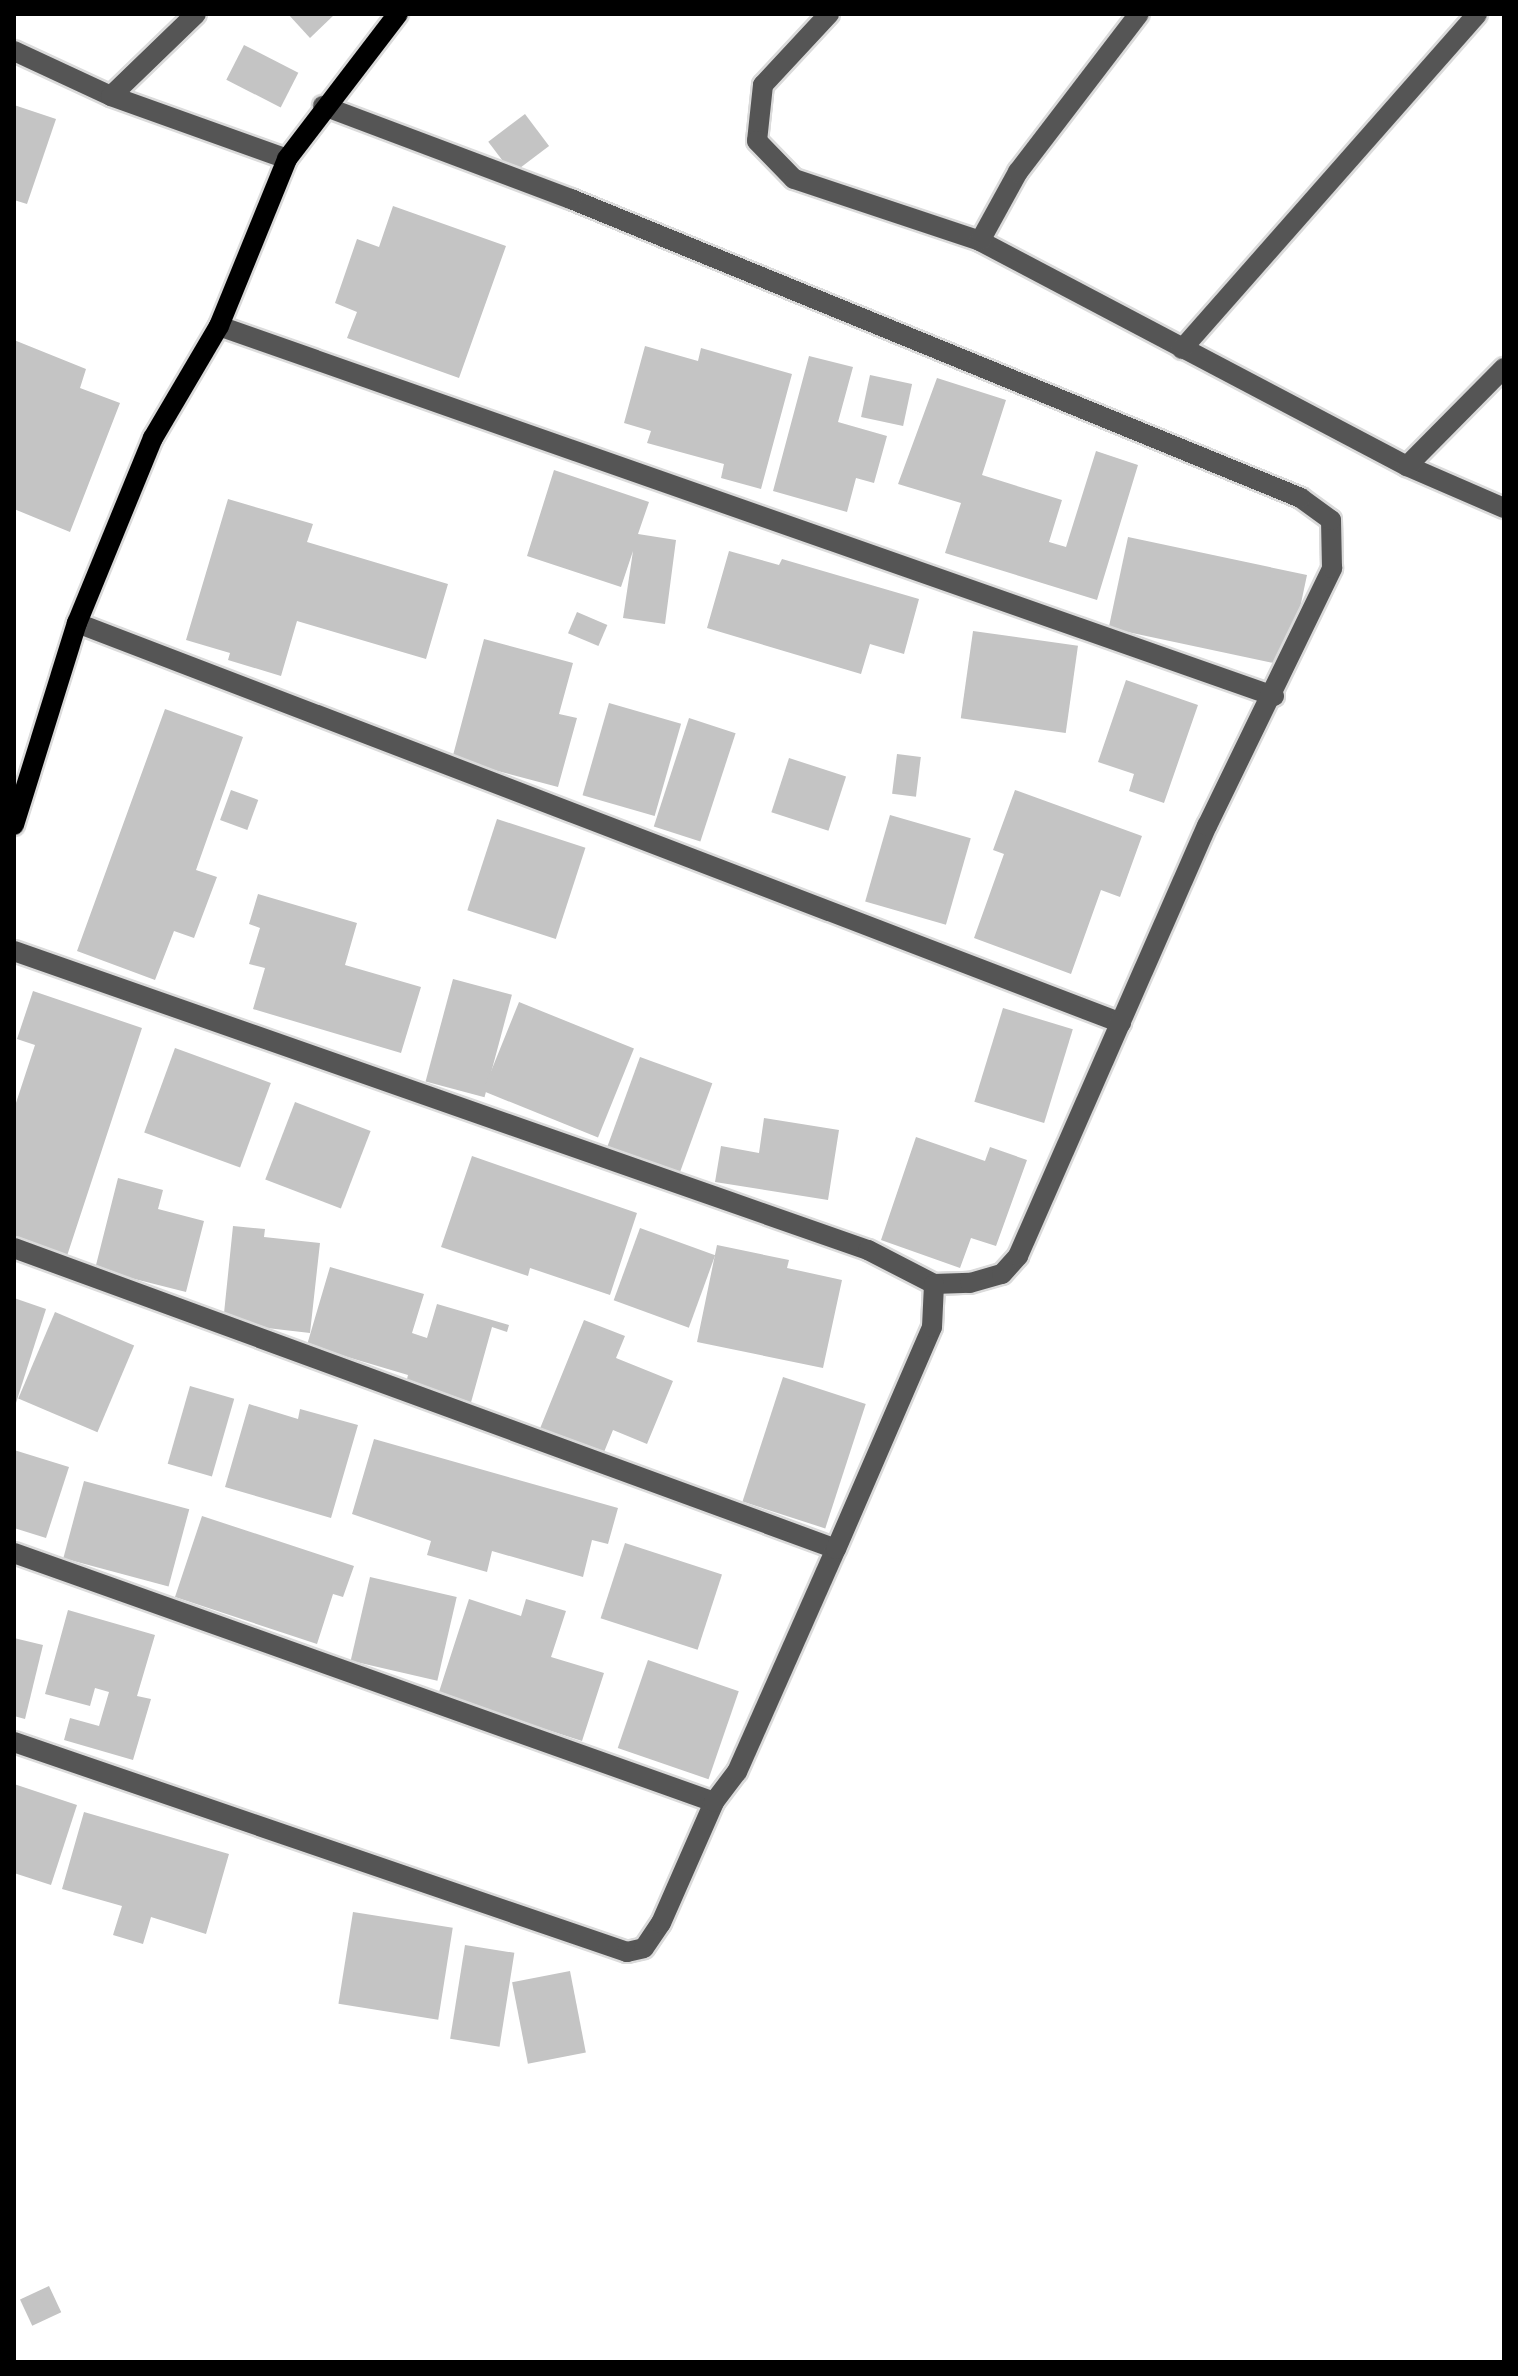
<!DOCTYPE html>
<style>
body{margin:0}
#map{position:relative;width:1518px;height:2376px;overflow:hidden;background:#fff;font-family:Lato,sans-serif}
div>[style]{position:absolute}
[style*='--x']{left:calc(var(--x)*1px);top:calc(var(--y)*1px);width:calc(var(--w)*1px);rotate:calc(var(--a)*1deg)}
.building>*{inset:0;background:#c4c4c4;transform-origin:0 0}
.roads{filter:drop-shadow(2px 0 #dbdbdb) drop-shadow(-2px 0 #dbdbdb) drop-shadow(0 2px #dbdbdb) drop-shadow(0 -2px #dbdbdb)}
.minor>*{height:20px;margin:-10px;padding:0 10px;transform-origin:10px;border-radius:10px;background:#555}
.major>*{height:20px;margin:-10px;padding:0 10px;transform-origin:10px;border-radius:10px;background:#000}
span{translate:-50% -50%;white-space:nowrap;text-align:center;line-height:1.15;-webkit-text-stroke:6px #fff;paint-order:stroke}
.frame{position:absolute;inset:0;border:16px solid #000;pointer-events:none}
</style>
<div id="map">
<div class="building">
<div style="clip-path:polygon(288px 14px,335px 14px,310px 38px)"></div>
<div style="left:244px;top:45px;width:61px;height:39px;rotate:27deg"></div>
<div style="clip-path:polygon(14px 105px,56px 119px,27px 204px,14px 200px)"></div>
<div style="left:525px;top:114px;width:40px;height:46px;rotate:53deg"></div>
<div style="clip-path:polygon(393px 206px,506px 246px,459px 378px,347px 338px,357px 312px,335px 303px,357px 239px,379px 247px)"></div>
<div style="clip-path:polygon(14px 340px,86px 369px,80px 388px,120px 403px,70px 532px,14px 509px)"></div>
<div style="clip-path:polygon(645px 346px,698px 361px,701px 348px,792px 374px,761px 489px,721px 478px,724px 464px,647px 443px,651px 431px,624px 423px)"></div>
<div style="clip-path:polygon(809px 356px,853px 367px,838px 422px,887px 436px,874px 483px,856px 478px,847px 512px,773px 491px)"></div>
<div style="left:870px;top:375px;width:43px;height:43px;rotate:12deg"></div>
<div style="clip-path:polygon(937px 378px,1006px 400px,982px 475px,1062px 500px,1049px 542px,1066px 547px,1096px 451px,1138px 465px,1097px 600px,945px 553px,961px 503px,898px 484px)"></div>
<div style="clip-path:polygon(554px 470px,649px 502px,638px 534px,676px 540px,665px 624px,623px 618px,633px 551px,621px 587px,527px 556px)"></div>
<div style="clip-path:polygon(228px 499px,313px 524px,307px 542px,448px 584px,426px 659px,297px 621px,281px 676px,228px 660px,230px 653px,186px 640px)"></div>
<div style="left:1128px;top:537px;width:183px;height:93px;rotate:12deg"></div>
<div style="clip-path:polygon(729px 551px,779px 565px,782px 559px,919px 599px,904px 654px,870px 644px,861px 674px,707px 628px)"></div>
<div style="left:577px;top:612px;width:33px;height:23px;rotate:23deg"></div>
<div style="left:973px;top:631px;width:106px;height:88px;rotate:8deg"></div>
<div style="clip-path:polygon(484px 639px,573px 663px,559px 714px,577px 718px,558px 787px,452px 759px)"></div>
<div style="clip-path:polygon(1126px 680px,1198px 705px,1164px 803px,1129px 791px,1134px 774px,1098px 762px)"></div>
<div style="left:609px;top:703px;width:75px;height:96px;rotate:16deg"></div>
<div style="clip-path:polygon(165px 709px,243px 737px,196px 870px,217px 877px,194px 938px,174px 931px,155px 980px,77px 951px)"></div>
<div style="left:689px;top:718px;width:49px;height:114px;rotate:18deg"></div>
<div style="left:897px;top:754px;width:24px;height:40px;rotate:7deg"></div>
<div style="left:789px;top:758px;width:60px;height:57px;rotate:18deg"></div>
<div style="left:231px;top:790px;width:29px;height:32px;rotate:20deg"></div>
<div style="clip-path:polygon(1015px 790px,1142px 836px,1120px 897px,1101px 890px,1071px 974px,974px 938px,1004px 854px,993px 850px)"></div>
<div style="left:890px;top:815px;width:84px;height:90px;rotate:16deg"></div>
<div style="left:497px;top:819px;width:93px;height:96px;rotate:18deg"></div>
<div style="clip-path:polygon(258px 894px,357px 923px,345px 965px,421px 987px,401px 1053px,253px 1009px,265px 968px,249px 964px,260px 928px,249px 924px)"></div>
<div style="left:453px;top:979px;width:61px;height:106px;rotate:15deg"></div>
<div style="clip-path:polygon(33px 991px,142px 1028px,65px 1262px,14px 1245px,14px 1109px,35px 1045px,17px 1039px)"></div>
<div style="left:519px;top:1002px;width:124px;height:96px;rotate:22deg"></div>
<div style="left:1003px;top:1008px;width:73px;height:98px;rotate:17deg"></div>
<div style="left:175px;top:1048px;width:102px;height:90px;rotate:20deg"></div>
<div style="left:640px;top:1057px;width:77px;height:95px;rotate:20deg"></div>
<div style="left:295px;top:1102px;width:81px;height:83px;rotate:21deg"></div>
<div style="clip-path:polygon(764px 1118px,839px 1130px,828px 1200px,715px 1182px,721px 1146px,759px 1153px)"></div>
<div style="clip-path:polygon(916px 1137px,985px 1161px,990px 1147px,1027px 1160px,996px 1246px,971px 1238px,960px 1268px,881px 1240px)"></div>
<div style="clip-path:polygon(472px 1156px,637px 1213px,610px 1295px,530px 1268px,528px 1276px,441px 1247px)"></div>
<div style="clip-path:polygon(118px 1178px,163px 1190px,158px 1209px,204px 1221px,186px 1292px,95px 1269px)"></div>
<div style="clip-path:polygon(233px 1226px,265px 1229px,264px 1237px,320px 1243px,310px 1333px,223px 1323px)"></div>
<div style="left:640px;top:1228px;width:80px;height:77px;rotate:20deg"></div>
<div style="clip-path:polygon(717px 1245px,789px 1260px,787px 1268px,842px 1280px,823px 1368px,697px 1342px)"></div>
<div style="clip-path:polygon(330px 1267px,424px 1294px,412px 1333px,427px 1338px,437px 1304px,509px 1325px,507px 1332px,492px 1327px,470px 1406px,405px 1387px,408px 1375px,307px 1345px)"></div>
<div style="clip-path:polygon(14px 1298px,46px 1309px,15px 1406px,14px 1406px)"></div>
<div style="left:55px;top:1312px;width:86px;height:94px;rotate:23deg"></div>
<div style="clip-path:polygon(584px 1320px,625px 1336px,616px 1358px,673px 1381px,647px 1444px,613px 1430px,602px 1457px,539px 1431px)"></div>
<div style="left:783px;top:1377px;width:87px;height:131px;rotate:18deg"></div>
<div style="left:190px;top:1386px;width:46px;height:81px;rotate:16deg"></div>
<div style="clip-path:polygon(249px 1404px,298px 1419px,300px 1409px,358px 1425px,331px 1518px,225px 1487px)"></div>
<div style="clip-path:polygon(374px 1439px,618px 1508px,608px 1544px,592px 1540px,583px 1577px,492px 1551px,487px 1572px,427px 1555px,431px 1541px,352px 1514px)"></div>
<div style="clip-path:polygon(14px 1450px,69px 1467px,46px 1538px,14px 1528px)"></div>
<div style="left:84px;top:1481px;width:109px;height:80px;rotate:15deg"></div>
<div style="clip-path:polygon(202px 1516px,354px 1566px,343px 1597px,333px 1594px,317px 1644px,175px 1597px)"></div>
<div style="left:625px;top:1543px;width:102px;height:79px;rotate:18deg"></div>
<div style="left:370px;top:1577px;width:89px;height:86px;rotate:13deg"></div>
<div style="clip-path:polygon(469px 1599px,521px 1616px,526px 1599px,566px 1611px,551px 1657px,604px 1673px,582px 1741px,438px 1695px)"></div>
<div style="clip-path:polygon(68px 1610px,155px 1635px,137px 1696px,151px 1699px,133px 1760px,64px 1740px,70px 1718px,99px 1726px,109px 1692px,95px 1688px,90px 1706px,45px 1694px)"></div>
<div style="clip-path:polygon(14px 1638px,43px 1645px,25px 1719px,14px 1716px)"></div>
<div style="left:648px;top:1660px;width:96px;height:93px;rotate:19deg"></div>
<div style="clip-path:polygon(14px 1784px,77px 1805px,51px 1885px,14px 1873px)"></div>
<div style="clip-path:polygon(84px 1812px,229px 1854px,206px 1934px,151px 1917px,143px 1944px,113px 1935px,122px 1906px,62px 1889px)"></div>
<div style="left:353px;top:1912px;width:101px;height:93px;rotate:9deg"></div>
<div style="left:465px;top:1945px;width:50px;height:95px;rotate:9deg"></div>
<div style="left:570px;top:1971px;width:83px;height:59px;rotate:79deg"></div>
<div style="left:49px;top:2286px;width:29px;height:32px;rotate:65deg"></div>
</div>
<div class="roads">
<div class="minor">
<div style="--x:829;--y:14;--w:97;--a:132.9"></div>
<div style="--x:763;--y:85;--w:56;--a:96.1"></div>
<div style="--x:757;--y:141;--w:53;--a:45.8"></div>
<div style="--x:794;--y:179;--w:196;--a:18.4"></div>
<div style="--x:980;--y:241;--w:483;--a:27.8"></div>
<div style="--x:1407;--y:466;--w:106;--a:23.4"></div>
<div style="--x:14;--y:51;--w:107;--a:24.9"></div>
<div style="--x:111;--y:96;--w:187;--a:19.7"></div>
<div style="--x:111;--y:96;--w:118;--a:-44"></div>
<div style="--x:980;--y:241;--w:79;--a:-61.2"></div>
<div style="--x:1018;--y:172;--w:199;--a:-52.6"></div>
<div style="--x:219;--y:326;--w:1118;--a:19.33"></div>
<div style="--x:1182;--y:349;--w:446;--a:-48.6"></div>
<div style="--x:1407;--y:466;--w:138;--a:-45.3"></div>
<div style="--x:77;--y:623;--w:1118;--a:20.96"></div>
<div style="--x:14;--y:951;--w:905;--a:19.3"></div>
<div style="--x:868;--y:1250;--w:74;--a:27.3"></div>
<div style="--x:934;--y:1284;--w:36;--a:-2"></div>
<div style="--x:970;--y:1283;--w:33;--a:-16"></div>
<div style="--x:1002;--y:1274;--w:24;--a:-48"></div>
<div style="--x:1018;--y:1256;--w:470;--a:-66.3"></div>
<div style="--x:1207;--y:826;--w:287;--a:-64.1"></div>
<div style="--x:1332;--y:568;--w:48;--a:-91.2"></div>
<div style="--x:1331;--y:520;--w:37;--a:-144"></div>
<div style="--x:1301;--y:498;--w:789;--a:-157.73"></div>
<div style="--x:571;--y:199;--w:265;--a:-159.4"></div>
<div style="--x:14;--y:1248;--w:875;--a:20.11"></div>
<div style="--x:14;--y:1553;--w:743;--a:19.58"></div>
<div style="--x:14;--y:1742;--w:648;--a:18.91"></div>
<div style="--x:627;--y:1952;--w:17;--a:-13"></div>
<div style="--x:644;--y:1948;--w:30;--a:-56"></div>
<div style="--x:661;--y:1923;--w:132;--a:-66.3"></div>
<div style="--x:714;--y:1802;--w:38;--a:-53"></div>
<div style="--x:737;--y:1772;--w:244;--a:-66.1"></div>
<div style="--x:836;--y:1549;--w:242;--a:-66.6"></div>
<div style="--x:932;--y:1327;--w:43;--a:-87.3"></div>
</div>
<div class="major">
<div style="--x:14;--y:825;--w:212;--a:-72.7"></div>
<div style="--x:77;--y:623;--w:200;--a:-67.7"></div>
<div style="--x:153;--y:438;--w:130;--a:-59.5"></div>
<div style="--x:219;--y:326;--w:180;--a:-67.8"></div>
<div style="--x:287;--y:159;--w:183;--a:-52.6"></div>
</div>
</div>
<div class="frame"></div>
</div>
